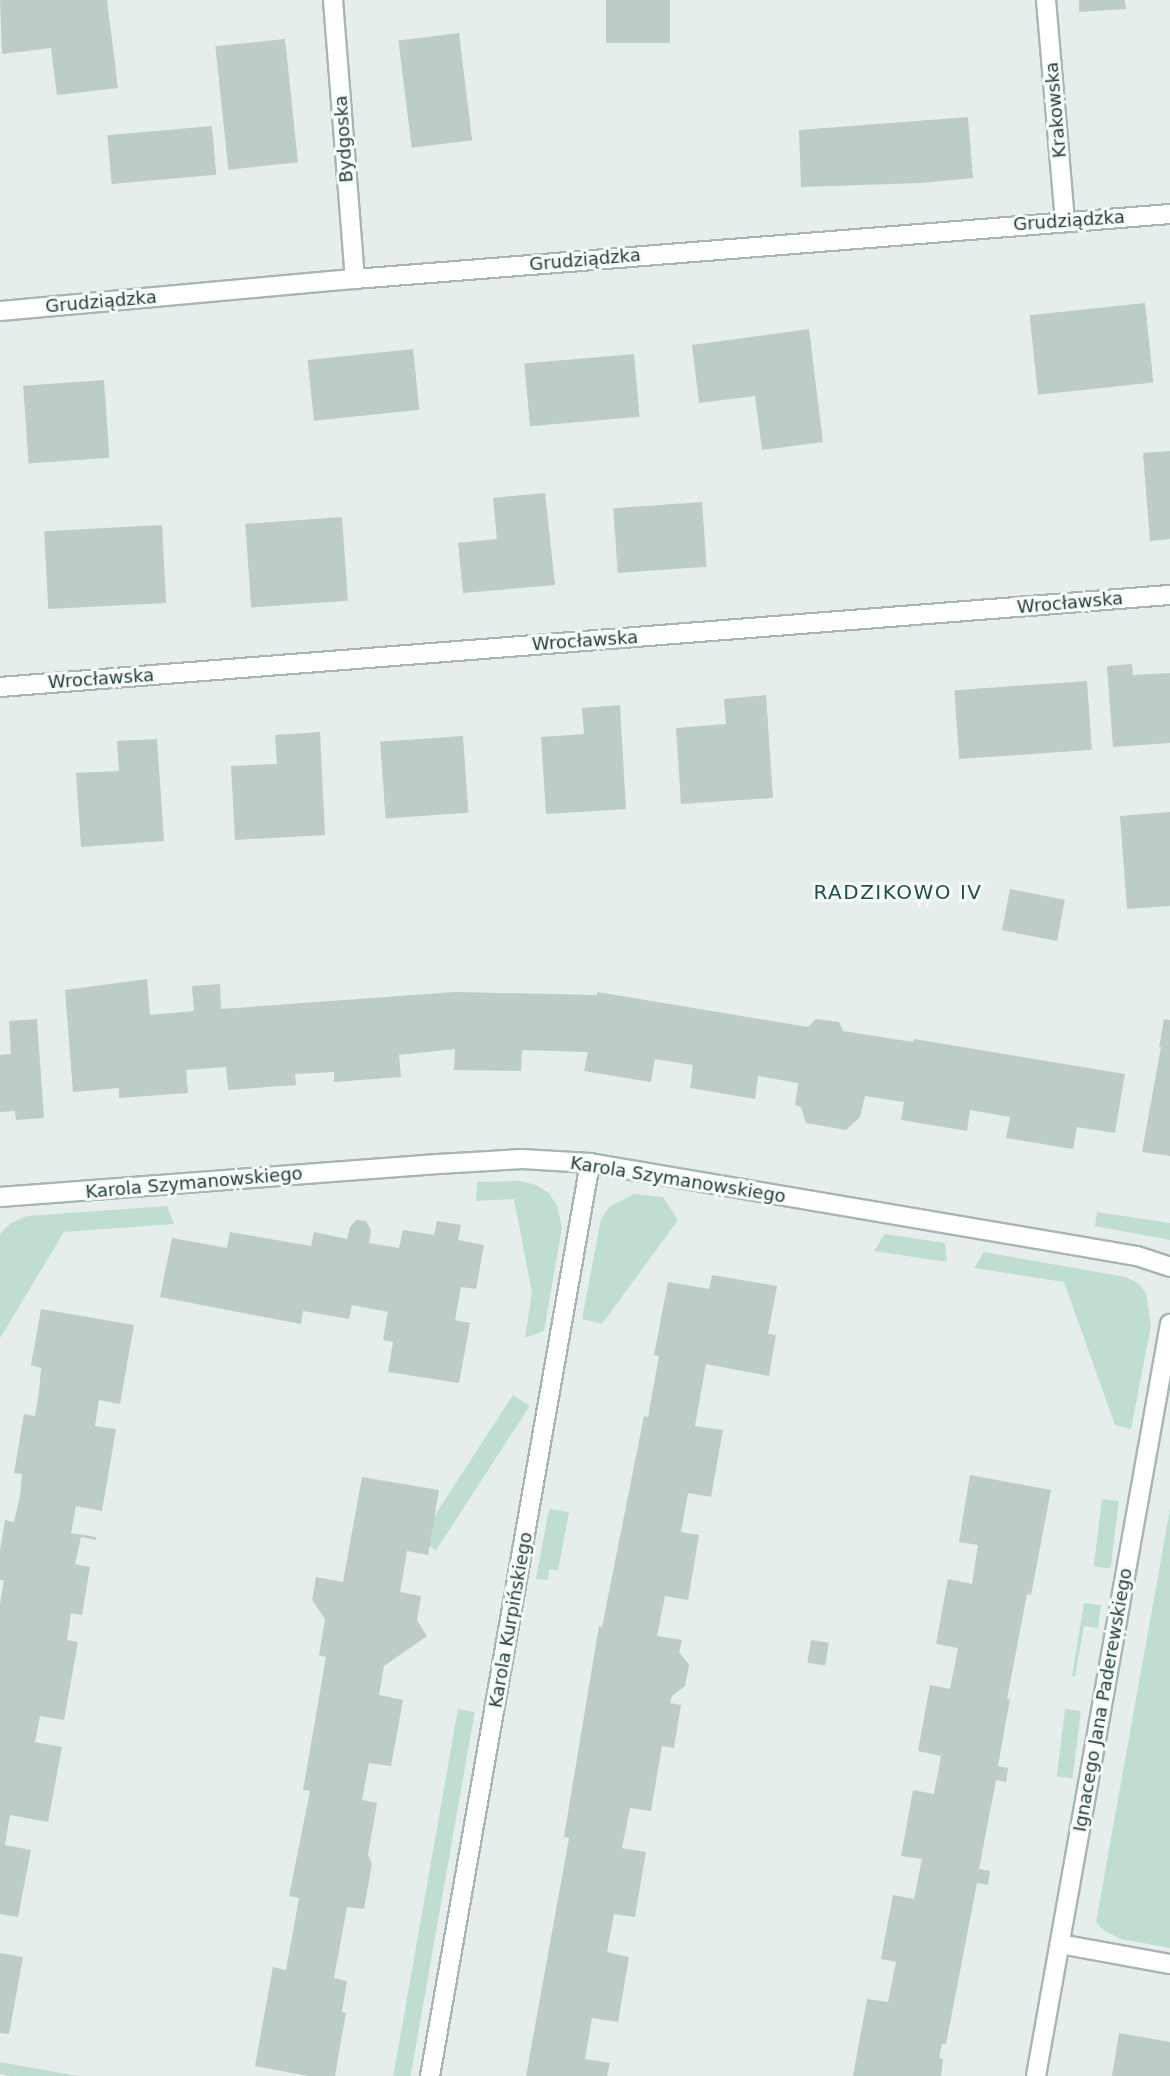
<!DOCTYPE html>
<meta charset="utf-8">
<style>
body{margin:0}
#map{position:relative;width:1170px;height:2076px;overflow:hidden;background:#e5eeec;font-family:"DejaVu Sans",sans-serif}
div>[style]{position:absolute}
[style*='--x']{left:calc(var(--x)*1px);top:calc(var(--y)*1px);width:calc(var(--w)*1px);rotate:calc(var(--a)*1deg)}
.green>*{inset:0;background:#bfded0;transform-origin:0 0}
.building>*{inset:0;background:#bdcbc9;transform-origin:0 0}
.roads{filter:drop-shadow(2px 0 #a7b6b5) drop-shadow(-2px 0 #a7b6b5) drop-shadow(0 2px #a7b6b5) drop-shadow(0 -2px #a7b6b5)}
.street>*{height:18px;margin:-9px;padding:0 9px;transform-origin:9px;border-radius:9px;background:#fff}
span{translate:-50% -50%;white-space:nowrap;text-align:center;line-height:1.15;-webkit-text-stroke:6px #f6faf9;paint-order:stroke}
.street-label{font-size:18px;color:#243f3f}
.neighbourhood-label{font-size:20px;color:#204f51;letter-spacing:1.5px}
</style>
<div id="map">
<div class="green">
<div style="clip-path:polygon(520px 1181px,536px 1185px,549px 1193px,557px 1206px,562px 1228px,544px 1331px,525px 1338px,532px 1293px,514px 1199px,476px 1201px,477px 1182px)"></div>
<div style="clip-path:polygon(634px 1194px,663px 1197px,678px 1220px,602px 1324px,582px 1319px,601px 1219px,610px 1206px)"></div>
<div style="clip-path:polygon(167px 1206px,174px 1224px,64px 1232px,0 1338px,0 1234px,11px 1223px,27px 1216px)"></div>
<div style="clip-path:polygon(1097px 1212px,1170px 1223px,1170px 1240px,1095px 1226px)"></div>
<div style="clip-path:polygon(885px 1234px,945px 1243px,947px 1262px,874px 1251px)"></div>
<div style="clip-path:polygon(984px 1252px,1126px 1277px,1138px 1283px,1146px 1293px,1151px 1326px,1131px 1429px,1115px 1425px,1064px 1282px,974px 1268px)"></div>
<div style="left:513px;top:1395px;width:20px;height:172px;rotate:33deg"></div>
<div style="left:1102px;top:1499px;width:17px;height:68px;rotate:7deg"></div>
<div style="clip-path:polygon(549px 1509px,569px 1512px,558px 1570px,549px 1570px,548px 1580px,536px 1579px)"></div>
<div style="clip-path:polygon(1170px 1509px,1170px 1948px,1121px 1939px,1103px 1930px,1096px 1922px)"></div>
<div style="clip-path:polygon(1084px 1603px,1101px 1605px,1098px 1628px,1084px 1626px,1075px 1677px,1072px 1676px)"></div>
<div style="left:458px;top:1709px;width:17px;height:373px;rotate:10deg"></div>
<div style="left:1065px;top:1709px;width:16px;height:68px;rotate:7deg"></div>
<div style="clip-path:polygon(0 2062px,78px 2076px,11px 2076px,0 2074px)"></div>
</div>
<div class="building">
<div style="clip-path:polygon(0 0,107px 0,118px 88px,57px 95px,51px 48px,2px 54px)"></div>
<div style="left:606px;top:0;width:64px;height:43px"></div>
<div style="clip-path:polygon(1079px 0,1125px 0,1126px 9px,1079px 12px)"></div>
<div style="left:459px;top:33px;width:108px;height:61px;rotate:83deg"></div>
<div style="left:285px;top:39px;width:124px;height:70px;rotate:84deg"></div>
<div style="clip-path:polygon(968px 117px,973px 178px,921px 183px,801px 187px,799px 130px)"></div>
<div style="left:212px;top:126px;width:49px;height:105px;rotate:85deg"></div>
<div style="left:1145px;top:303px;width:80px;height:116px;rotate:84deg"></div>
<div style="clip-path:polygon(809px 329px,823px 442px,762px 450px,755px 396px,699px 403px,692px 345px)"></div>
<div style="left:413px;top:349px;width:61px;height:106px;rotate:84deg"></div>
<div style="left:634px;top:354px;width:63px;height:110px;rotate:85deg"></div>
<div style="left:104px;top:380px;width:78px;height:81px;rotate:86deg"></div>
<div style="clip-path:polygon(1170px 451px,1170px 539px,1150px 541px,1143px 453px)"></div>
<div style="clip-path:polygon(545px 493px,555px 585px,463px 593px,458px 543px,497px 539px,493px 498px)"></div>
<div style="left:702px;top:502px;width:65px;height:89px;rotate:86deg"></div>
<div style="left:342px;top:517px;width:84px;height:97px;rotate:86deg"></div>
<div style="left:162px;top:525px;width:78px;height:118px;rotate:87deg"></div>
<div style="clip-path:polygon(1132px 664px,1133px 675px,1170px 673px,1170px 743px,1113px 747px,1107px 666px)"></div>
<div style="left:1087px;top:681px;width:69px;height:133px;rotate:86deg"></div>
<div style="clip-path:polygon(766px 695px,773px 798px,681px 804px,676px 728px,726px 724px,724px 699px)"></div>
<div style="clip-path:polygon(620px 705px,626px 809px,546px 814px,541px 737px,584px 734px,582px 708px)"></div>
<div style="clip-path:polygon(320px 732px,325px 835px,235px 840px,231px 766px,277px 764px,275px 735px)"></div>
<div style="left:463px;top:736px;width:77px;height:83px;rotate:86deg"></div>
<div style="clip-path:polygon(157px 739px,164px 841px,81px 847px,76px 773px,119px 771px,117px 741px)"></div>
<div style="clip-path:polygon(1170px 812px,1170px 906px,1127px 909px,1120px 816px)"></div>
<div style="left:1010px;top:889px;width:56px;height:42px;rotate:11deg"></div>
<div style="clip-path:polygon(147px 979px,150px 1015px,194px 1011px,192px 986px,220px 984px,221px 1009px,455px 992px,597px 995px,597px 992px,808px 1027px,816px 1019px,839px 1022px,843px 1031px,913px 1042px,914px 1039px,1125px 1074px,1115px 1133px,1077px 1127px,1073px 1149px,1006px 1138px,1010px 1117px,970px 1110px,967px 1131px,901px 1120px,904px 1102px,865px 1096px,860px 1117px,846px 1130px,806px 1123px,801px 1107px,795px 1105px,798px 1083px,758px 1076px,755px 1099px,690px 1088px,693px 1065px,655px 1059px,651px 1082px,584px 1071px,588px 1052px,522px 1050px,521px 1071px,454px 1070px,455px 1049px,399px 1055px,401px 1077px,334px 1082px,334px 1072px,295px 1074px,296px 1085px,228px 1090px,226px 1067px,186px 1070px,188px 1093px,119px 1098px,119px 1088px,73px 1092px,65px 990px)"></div>
<div style="clip-path:polygon(37px 1019px,44px 1118px,16px 1120px,15px 1111px,0 1112px,0 1055px,11px 1054px,9px 1021px)"></div>
<div style="clip-path:polygon(1164px 1019px,1170px 1020px,1170px 1156px,1142px 1152px,1161px 1047px,1159px 1047px)"></div>
<div style="clip-path:polygon(356px 1220px,366px 1221px,371px 1230px,369px 1243px,399px 1248px,403px 1230px,434px 1235px,437px 1221px,461px 1225px,458px 1240px,484px 1245px,476px 1289px,461px 1287px,455px 1320px,470px 1323px,459px 1383px,388px 1372px,393px 1342px,383px 1340px,388px 1312px,352px 1305px,349px 1319px,303px 1311px,301px 1324px,160px 1297px,172px 1238px,227px 1248px,230px 1232px,311px 1246px,314px 1232px,347px 1239px,350px 1227px)"></div>
<div style="clip-path:polygon(712px 1275px,777px 1286px,768px 1334px,776px 1335px,769px 1376px,706px 1364px,695px 1426px,723px 1430px,711px 1497px,688px 1493px,681px 1532px,699px 1535px,688px 1600px,665px 1596px,657px 1636px,682px 1640px,679px 1652px,689px 1665px,685px 1686px,672px 1696px,670px 1703px,681px 1705px,674px 1748px,662px 1746px,651px 1811px,630px 1808px,622px 1848px,646px 1852px,635px 1917px,614px 1914px,607px 1952px,629px 1957px,618px 2022px,592px 2018px,585px 2059px,610px 2063px,607px 2076px,526px 2076px,569px 1838px,564px 1837px,599px 1626px,602px 1627px,644px 1416px,648px 1417px,659px 1356px,654px 1355px,668px 1282px,709px 1289px)"></div>
<div style="clip-path:polygon(41px 1309px,134px 1325px,120px 1404px,99px 1400px,95px 1426px,116px 1429px,102px 1511px,76px 1506px,71px 1533px,96px 1537px,96px 1540px,81px 1537px,75px 1564px,90px 1567px,82px 1615px,71px 1613px,67px 1640px,78px 1642px,64px 1720px,40px 1716px,35px 1742px,62px 1747px,48px 1822px,10px 1815px,5px 1845px,31px 1850px,18px 1917px,0 1914px,0 1604px,4px 1580px,0 1580px,0 1551px,5px 1520px,14px 1522px,20px 1496px,22px 1474px,14px 1473px,24px 1414px,35px 1416px,39px 1391px,41px 1368px,31px 1365px)"></div>
<div style="clip-path:polygon(970px 1475px,1051px 1490px,1031px 1595px,1027px 1594px,1007px 1699px,1010px 1699px,998px 1766px,1008px 1768px,1006px 1782px,996px 1780px,979px 1869px,990px 1871px,988px 1885px,977px 1883px,946px 2044px,942px 2044px,939px 2058px,943px 2059px,941px 2076px,853px 2076px,867px 1999px,888px 2002px,896px 1962px,881px 1959px,893px 1895px,914px 1899px,922px 1859px,901px 1856px,913px 1790px,934px 1794px,941px 1756px,918px 1751px,930px 1685px,950px 1689px,958px 1648px,936px 1644px,948px 1579px,972px 1584px,978px 1545px,959px 1542px)"></div>
<div style="clip-path:polygon(362px 1477px,439px 1490px,428px 1555px,407px 1551px,400px 1592px,421px 1596px,417px 1620px,427px 1636px,384px 1666px,379px 1695px,403px 1700px,391px 1766px,369px 1763px,362px 1800px,377px 1803px,368px 1855px,372px 1864px,364px 1909px,347px 1907px,334px 1978px,347px 1981px,342px 2012px,346px 2013px,335px 2076px,308px 2076px,255px 2066px,273px 1967px,286px 1970px,299px 1898px,289px 1896px,310px 1791px,303px 1790px,326px 1657px,319px 1655px,325px 1619px,312px 1600px,316px 1577px,343px 1582px)"></div>
<div style="left:811px;top:1640px;width:18px;height:23px;rotate:9deg"></div>
<div style="clip-path:polygon(0 1953px,23px 1957px,9px 2034px,0 2033px)"></div>
<div style="clip-path:polygon(1119px 2033px,1170px 2042px,1170px 2076px,1112px 2076px)"></div>
</div>
<div class="roads">
<div class="street">
<div style="--x:333;--y:0;--w:280;--a:85.5"></div>
<div style="--x:1046;--y:0;--w:222;--a:85.1"></div>
<div style="--x:0;--y:311;--w:356;--a:-5.2"></div>
<div style="--x:355;--y:279;--w:818;--a:-4.56"></div>
<div style="--x:0;--y:687;--w:1174;--a:-4.5"></div>
<div style="--x:0;--y:1197;--w:439;--a:-4.3"></div>
<div style="--x:438;--y:1164;--w:84;--a:-3.4"></div>
<div style="--x:522;--y:1159;--w:68;--a:3.4"></div>
<div style="--x:590;--y:1163;--w:555;--a:9.65"></div>
<div style="--x:1137;--y:1256;--w:35;--a:18"></div>
<div style="--x:1060;--y:1944;--w:112;--a:10.3"></div>
<div style="--x:430;--y:2076;--w:927;--a:-80.06"></div>
<div style="--x:1036;--y:2076;--w:764;--a:-79.9"></div>
</div>
</div>
<div class="street-label">
<span style="left:1056px;top:110px;rotate:-95deg">Krakowska</span>
<span style="left:344px;top:139px;rotate:-94deg">Bydgoska</span>
<span style="left:1069px;top:221px;rotate:-4deg">Grudziądzka</span>
<span style="left:585px;top:260px;rotate:-5deg">Grudziądzka</span>
<span style="left:101px;top:302px;rotate:-5deg">Grudziądzka</span>
<span style="left:1070px;top:603px;rotate:-5deg">Wrocławska</span>
<span style="left:585px;top:641px;rotate:-4deg">Wrocławska</span>
<span style="left:101px;top:679px;rotate:-4deg">Wrocławska</span>
<span style="left:678px;top:1180px;rotate:9deg">Karola Szymanowskiego</span>
<span style="left:194px;top:1183px;rotate:-5deg">Karola Szymanowskiego</span>
<span style="left:511px;top:1620px;rotate:-80deg">Karola Kurpińskiego</span>
<span style="left:1103px;top:1700px;rotate:-80deg">Ignacego Jana Paderewskiego</span>
</div>
<div class="neighbourhood-label">
<span style="left:898px;top:892px">RADZIKOWO IV</span>
</div>
</div>
